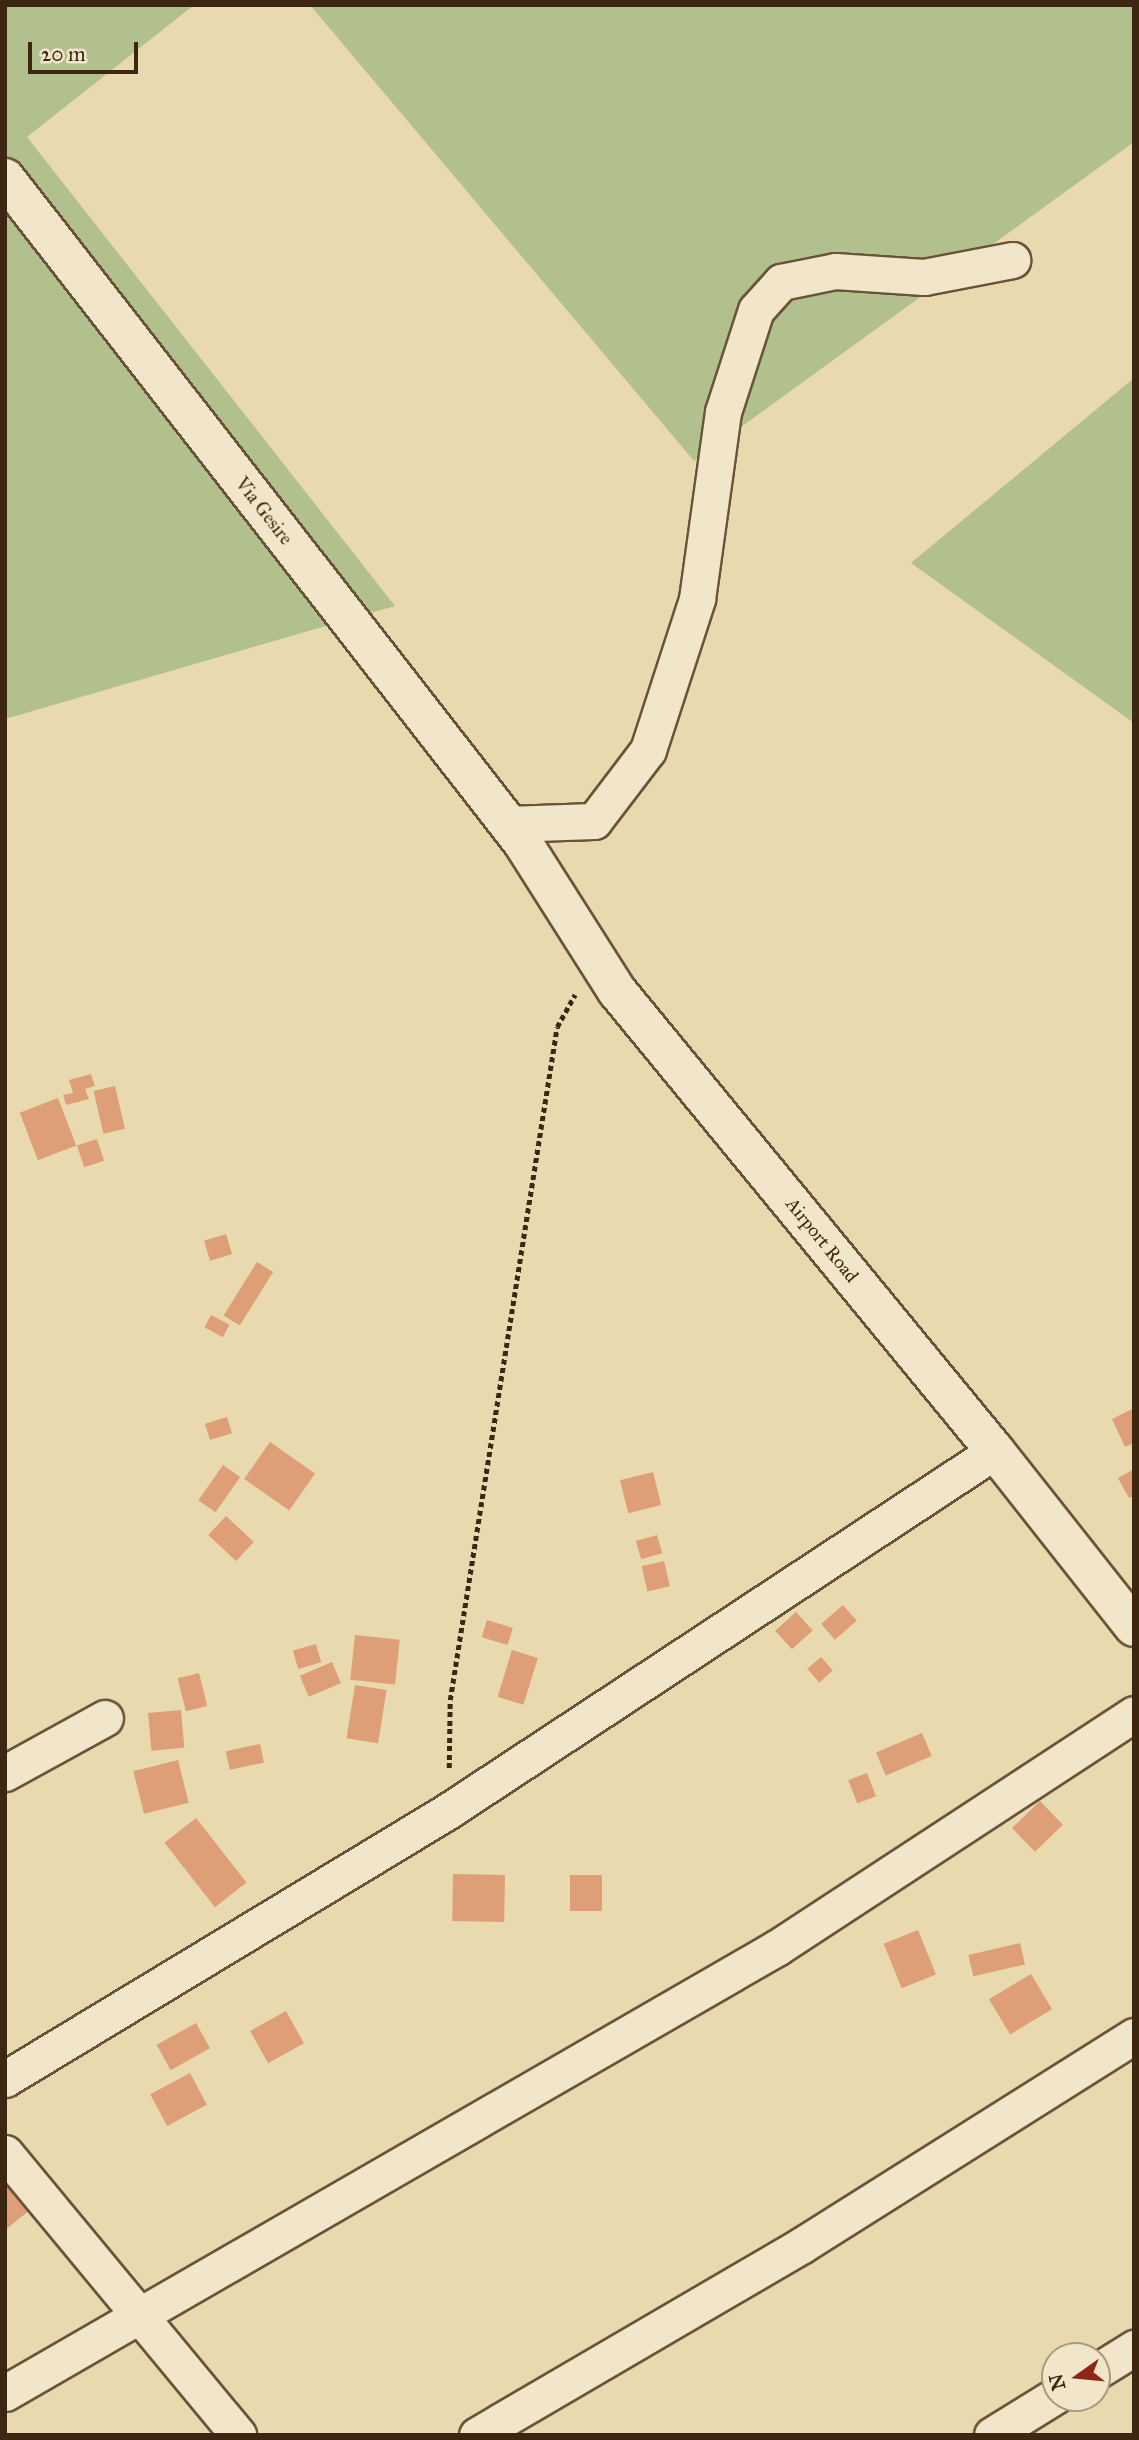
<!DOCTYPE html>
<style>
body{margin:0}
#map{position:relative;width:1139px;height:2440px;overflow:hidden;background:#e9d9ae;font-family:"IM FELL Great Primer",serif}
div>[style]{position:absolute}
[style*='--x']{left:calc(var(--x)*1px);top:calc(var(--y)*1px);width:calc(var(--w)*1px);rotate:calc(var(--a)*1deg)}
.green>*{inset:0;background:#b2c08e}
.building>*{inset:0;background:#de9f78;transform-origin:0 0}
.path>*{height:4.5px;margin-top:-2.25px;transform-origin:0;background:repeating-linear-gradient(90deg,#3e2712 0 5px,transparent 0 8.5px)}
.roads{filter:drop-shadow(2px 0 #695439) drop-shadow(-2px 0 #695439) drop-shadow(0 2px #695439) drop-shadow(0 -2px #695439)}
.minor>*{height:35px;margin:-17.5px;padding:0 17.5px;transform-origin:17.5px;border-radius:17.5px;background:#f1e6ca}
.secondary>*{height:38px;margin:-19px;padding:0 19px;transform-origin:19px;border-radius:19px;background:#f1e6ca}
span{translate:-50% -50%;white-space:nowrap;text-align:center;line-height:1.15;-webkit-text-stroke:5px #f1e6ca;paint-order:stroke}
.street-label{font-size:19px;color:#3e2712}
.frame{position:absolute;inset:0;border:7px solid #3e2712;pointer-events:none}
.north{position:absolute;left:1041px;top:2342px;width:70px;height:70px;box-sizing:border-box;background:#f1e6ca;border:2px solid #a99a80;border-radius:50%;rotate:255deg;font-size:19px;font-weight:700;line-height:28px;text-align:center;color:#3e2712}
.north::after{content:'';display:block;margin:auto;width:24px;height:32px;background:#8f2418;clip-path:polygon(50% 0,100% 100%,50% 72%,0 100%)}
.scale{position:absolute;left:28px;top:42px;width:110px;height:32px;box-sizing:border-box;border:4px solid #3e2712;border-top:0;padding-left:9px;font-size:21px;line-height:24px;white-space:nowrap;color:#3e2712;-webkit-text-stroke:5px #f1e6ca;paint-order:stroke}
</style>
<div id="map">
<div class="green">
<div style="clip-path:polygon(5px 5px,194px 5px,27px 137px,395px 606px,5px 719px)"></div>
<div style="clip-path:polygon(310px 5px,1134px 5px,1134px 142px,694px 461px)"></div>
<div style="clip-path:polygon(1134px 378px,1134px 723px,911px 563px)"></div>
</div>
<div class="building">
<div style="clip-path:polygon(91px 1074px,95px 1086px,85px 1089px,89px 1099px,66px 1105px,63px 1095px,73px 1093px,69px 1080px)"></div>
<div style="left:115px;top:1086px;width:44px;height:22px;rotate:77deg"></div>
<div style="left:58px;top:1098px;width:51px;height:41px;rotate:69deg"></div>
<div style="left:97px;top:1139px;width:23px;height:21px;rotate:72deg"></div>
<div style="left:226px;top:1234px;width:21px;height:23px;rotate:73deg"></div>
<div style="left:257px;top:1262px;width:19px;height:63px;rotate:32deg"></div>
<div style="left:211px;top:1315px;width:21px;height:14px;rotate:28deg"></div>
<div style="clip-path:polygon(1134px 1408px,1134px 1443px,1125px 1447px,1112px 1419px)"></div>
<div style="left:227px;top:1417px;width:17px;height:23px;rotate:73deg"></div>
<div style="left:270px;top:1442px;width:55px;height:45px;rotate:35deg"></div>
<div style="left:223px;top:1465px;width:21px;height:43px;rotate:35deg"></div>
<div style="clip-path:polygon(1134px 1469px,1134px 1496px,1129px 1498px,1118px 1478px)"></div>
<div style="left:653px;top:1472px;width:34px;height:34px;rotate:76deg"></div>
<div style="left:226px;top:1516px;width:38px;height:26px;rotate:43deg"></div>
<div style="left:657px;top:1535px;width:19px;height:22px;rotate:74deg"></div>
<div style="left:664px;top:1561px;width:26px;height:23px;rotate:77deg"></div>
<div style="left:843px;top:1605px;width:21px;height:29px;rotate:49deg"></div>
<div style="left:796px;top:1612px;width:25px;height:28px;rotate:48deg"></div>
<div style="left:487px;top:1620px;width:27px;height:18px;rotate:17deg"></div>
<div style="left:355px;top:1635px;width:45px;height:45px;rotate:6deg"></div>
<div style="left:316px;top:1644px;width:19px;height:24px;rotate:74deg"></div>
<div style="left:512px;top:1650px;width:27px;height:49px;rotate:17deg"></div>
<div style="left:821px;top:1657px;width:18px;height:18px;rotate:49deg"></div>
<div style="left:332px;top:1662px;width:23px;height:35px;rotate:67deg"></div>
<div style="left:199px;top:1673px;width:34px;height:22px;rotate:76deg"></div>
<div style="left:355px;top:1685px;width:32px;height:54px;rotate:9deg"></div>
<div style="left:181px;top:1710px;width:38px;height:33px;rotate:85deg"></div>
<div style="left:922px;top:1733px;width:25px;height:50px;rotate:67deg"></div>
<div style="left:260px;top:1744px;width:19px;height:35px;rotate:78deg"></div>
<div style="left:178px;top:1760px;width:44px;height:46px;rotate:76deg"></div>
<div style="left:867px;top:1773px;width:25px;height:20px;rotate:69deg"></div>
<div style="left:1040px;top:1801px;width:33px;height:39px;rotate:46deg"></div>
<div style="left:196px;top:1818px;width:82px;height:40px;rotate:52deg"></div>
<div style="left:453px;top:1874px;width:52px;height:47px;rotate:1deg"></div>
<div style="left:570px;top:1875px;width:32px;height:36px"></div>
<div style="left:918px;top:1930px;width:48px;height:37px;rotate:68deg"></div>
<div style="left:1020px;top:1943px;width:22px;height:53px;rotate:77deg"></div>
<div style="left:1031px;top:1974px;width:41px;height:49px;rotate:59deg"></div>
<div style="left:286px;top:2011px;width:37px;height:41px;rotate:61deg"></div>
<div style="left:196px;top:2023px;width:29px;height:45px;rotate:61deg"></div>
<div style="left:190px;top:2073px;width:36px;height:45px;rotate:62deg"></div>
<div style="clip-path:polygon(5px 2179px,30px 2210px,5px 2230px)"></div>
</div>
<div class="path">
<div style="--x:449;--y:1768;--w:68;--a:-89.2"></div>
<div style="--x:450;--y:1700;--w:681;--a:-80.97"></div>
<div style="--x:557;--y:1027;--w:37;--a:-61"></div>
</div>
<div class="roads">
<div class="minor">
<div style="--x:507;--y:824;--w:87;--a:-2"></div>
<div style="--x:594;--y:821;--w:89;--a:-52.7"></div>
<div style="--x:648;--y:750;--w:159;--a:-72"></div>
<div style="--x:697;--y:599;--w:189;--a:-82.1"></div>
<div style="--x:723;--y:412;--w:107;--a:-72.1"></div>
<div style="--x:756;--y:310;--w:38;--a:-48"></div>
<div style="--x:781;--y:282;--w:55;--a:-11.5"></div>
<div style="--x:835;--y:271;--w:89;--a:3.9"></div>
<div style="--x:924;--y:277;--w:90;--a:-10.9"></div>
<div style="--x:5;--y:1773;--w:114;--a:-28.8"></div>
<div style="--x:5;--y:2079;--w:518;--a:-31.17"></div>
<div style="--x:448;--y:1811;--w:655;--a:-33.35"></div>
<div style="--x:5;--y:2153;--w:366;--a:50.4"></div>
<div style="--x:1097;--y:2371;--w:44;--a:-31.9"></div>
<div style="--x:5;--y:2393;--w:892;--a:-29.98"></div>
<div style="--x:778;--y:1947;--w:425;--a:-33.2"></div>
<div style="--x:477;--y:2435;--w:376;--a:-30.3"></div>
<div style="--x:802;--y:2245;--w:392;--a:-32.2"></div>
<div style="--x:992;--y:2435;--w:74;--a:-31.8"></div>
</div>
<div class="secondary">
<div style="--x:5;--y:178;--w:843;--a:52.08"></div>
<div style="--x:523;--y:843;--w:175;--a:57.6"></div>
<div style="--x:617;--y:991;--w:595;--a:50.59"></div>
<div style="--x:995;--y:1451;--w:224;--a:51.7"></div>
</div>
</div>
<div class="street-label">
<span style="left:264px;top:511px;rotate:52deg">Via Gesire</span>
<span style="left:822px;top:1240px;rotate:51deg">Airport Road</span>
</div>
<div class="frame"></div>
<div class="north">N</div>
<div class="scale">20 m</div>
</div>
